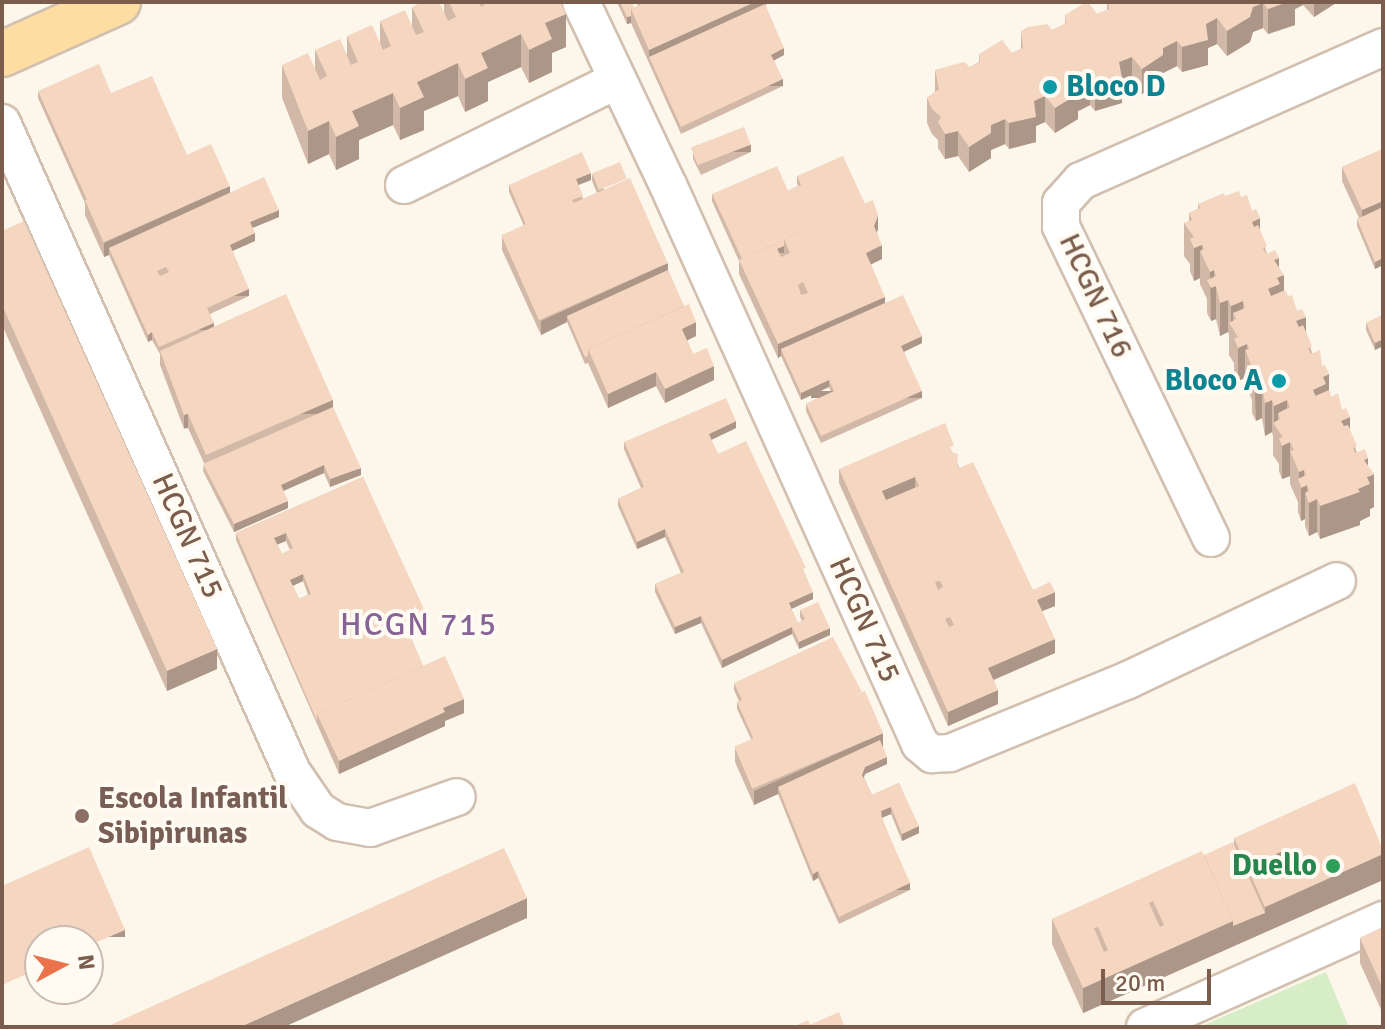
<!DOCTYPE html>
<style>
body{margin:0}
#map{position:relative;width:1385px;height:1029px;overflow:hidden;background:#fdf6eb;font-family:Signika,sans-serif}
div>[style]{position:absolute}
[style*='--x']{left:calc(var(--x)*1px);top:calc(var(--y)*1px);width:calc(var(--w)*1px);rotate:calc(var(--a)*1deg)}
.green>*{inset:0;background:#d6edc7}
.roads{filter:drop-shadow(2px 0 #d1bfaf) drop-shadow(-2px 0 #d1bfaf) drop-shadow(0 2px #d1bfaf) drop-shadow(0 -2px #d1bfaf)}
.minor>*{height:36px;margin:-18px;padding:0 18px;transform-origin:18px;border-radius:18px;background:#fff}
.major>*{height:44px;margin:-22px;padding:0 22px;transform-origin:22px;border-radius:22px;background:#fddda2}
.wall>*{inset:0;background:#d2b8a6}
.shaded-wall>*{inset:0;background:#ab9687;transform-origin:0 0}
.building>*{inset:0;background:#f4d6c1;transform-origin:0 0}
.dots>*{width:22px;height:22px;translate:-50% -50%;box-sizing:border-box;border:4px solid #fffaf2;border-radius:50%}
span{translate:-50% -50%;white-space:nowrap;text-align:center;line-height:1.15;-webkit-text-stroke:8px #fffaf2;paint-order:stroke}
.culture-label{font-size:30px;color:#0d838f;font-weight:700}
.left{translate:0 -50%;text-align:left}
.right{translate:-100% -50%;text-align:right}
.street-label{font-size:30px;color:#7a5d4c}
.education-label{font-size:30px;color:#785e54;font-weight:700}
.leisure-label{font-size:30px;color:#27864d;font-weight:700}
.neighbourhood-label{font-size:32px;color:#866496;letter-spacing:2px}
.frame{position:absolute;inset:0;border:4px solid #7a5d4c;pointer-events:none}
.north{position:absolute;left:24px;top:925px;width:80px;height:80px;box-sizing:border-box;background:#fffaf2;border:2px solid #cabbb0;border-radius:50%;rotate:83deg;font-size:22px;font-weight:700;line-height:32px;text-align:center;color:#7a5d4c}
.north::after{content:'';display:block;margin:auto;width:28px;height:36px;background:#eb734c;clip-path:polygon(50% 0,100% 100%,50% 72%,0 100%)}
.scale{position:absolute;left:1101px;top:969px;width:110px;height:36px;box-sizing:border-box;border:4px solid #7a5d4c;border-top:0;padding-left:10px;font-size:24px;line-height:28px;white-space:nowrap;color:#7a5d4c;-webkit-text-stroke:6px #fffaf2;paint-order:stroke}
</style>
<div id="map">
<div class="green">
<div style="clip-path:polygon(1326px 972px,1349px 1027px,1199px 1027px)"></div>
</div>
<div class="roads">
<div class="minor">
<div style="--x:581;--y:2;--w:203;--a:64.6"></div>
<div style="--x:668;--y:185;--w:613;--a:65.73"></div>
<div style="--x:920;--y:744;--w:16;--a:40"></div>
<div style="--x:932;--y:754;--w:18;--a:-3"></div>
<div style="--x:950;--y:753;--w:192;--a:-22.3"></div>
<div style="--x:1128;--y:680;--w:231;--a:-25.3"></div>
<div style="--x:2;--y:123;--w:711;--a:65.92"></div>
<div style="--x:292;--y:772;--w:46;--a:55.6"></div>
<div style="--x:318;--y:810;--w:22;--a:32"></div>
<div style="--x:337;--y:822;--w:34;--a:10"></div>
<div style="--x:370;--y:828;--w:92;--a:-19.6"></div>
<div style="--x:404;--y:185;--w:237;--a:-26.2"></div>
<div style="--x:1211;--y:538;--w:346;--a:-115.7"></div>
<div style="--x:1061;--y:226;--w:23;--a:-90"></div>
<div style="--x:1061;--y:203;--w:30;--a:-48"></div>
<div style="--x:1081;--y:181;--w:330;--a:-23.9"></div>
<div style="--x:1145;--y:1027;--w:261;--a:-24.2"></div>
</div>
<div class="major">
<div style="--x:2;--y:54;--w:127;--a:-24.1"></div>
</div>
</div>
<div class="wall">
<div style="clip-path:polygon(444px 2px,560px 2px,566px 47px,552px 53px,552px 72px,529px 83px,521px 67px,488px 82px,488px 101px,465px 112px,458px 96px,424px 111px,424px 130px,400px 140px,393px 125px,359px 140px,359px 159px,336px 170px,329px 154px,308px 164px,282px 98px,282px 65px,315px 70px,315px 50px,347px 54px,347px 36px,380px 43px,380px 21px,412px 26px,412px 7px,444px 12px)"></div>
<div style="clip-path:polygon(617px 2px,631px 2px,634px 8px,638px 6px,637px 2px,766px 2px,766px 7px,784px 55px,774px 60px,783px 86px,681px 134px,631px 23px,627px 24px)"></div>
<div style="clip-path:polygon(1107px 2px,1336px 2px,1336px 3px,1314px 17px,1303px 5px,1295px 9px,1295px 25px,1268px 34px,1263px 28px,1253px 32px,1250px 42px,1227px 56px,1217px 44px,1208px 48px,1208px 65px,1182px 72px,1177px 66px,1163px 73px,1163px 80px,1142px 94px,1132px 83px,1122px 87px,1122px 103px,1095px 111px,1090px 105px,1081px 110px,1078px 111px,1078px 119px,1055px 133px,1045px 122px,1036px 126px,1036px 142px,1009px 149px,1005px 144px,991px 150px,991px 158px,969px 172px,958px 156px,945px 159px,938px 148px,938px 140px,932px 134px,927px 123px,927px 98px,935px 92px,935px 70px,970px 67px,979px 62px,979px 54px,1012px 53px,1021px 49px,1021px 31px,1052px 30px,1065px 24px,1065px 15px,1097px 14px,1107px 10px)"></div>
<div style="clip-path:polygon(38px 91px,111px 93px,230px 193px,279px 217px,252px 228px,255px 241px,232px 251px,249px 296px,210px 314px,214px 327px,333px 407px,361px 475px,330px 487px,324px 473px,283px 491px,288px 508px,234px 532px,203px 471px,204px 463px,188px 428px,184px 429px,160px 365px,160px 354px,152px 340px,148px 342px,109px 255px,104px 257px,85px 215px,85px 203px,38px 98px)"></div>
<div style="clip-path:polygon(1383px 149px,1383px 265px,1375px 269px,1357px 226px,1357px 219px,1359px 218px,1342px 181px,1342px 167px)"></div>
<div style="clip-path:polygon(693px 152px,751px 152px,701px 175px,693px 159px)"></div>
<div style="clip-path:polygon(592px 174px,668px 270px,696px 336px,687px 340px,693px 354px,714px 380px,665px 403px,656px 386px,608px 408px,588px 363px,585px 364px,567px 322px,541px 335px,502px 250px,502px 236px,524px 226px,509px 192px,509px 185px,591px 180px,578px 185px,583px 199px,597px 193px,592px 181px)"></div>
<div style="clip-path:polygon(797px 176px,865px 204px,878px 229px,877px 232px,882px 259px,871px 264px,885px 303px,922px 343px,904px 352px,922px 398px,821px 443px,806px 411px,806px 404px,831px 392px,829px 387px,801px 400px,781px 356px,778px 358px,739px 274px,739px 261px,712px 201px,712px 194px,788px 191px,798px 186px,797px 183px)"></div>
<div style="clip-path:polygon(1225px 196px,1241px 197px,1252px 211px,1260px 231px,1267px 254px,1279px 268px,1284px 290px,1297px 311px,1306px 331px,1312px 353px,1322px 366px,1331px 397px,1342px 410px,1350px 431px,1357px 453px,1368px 466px,1374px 507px,1370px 509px,1370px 516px,1360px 521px,1360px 525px,1320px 539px,1317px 532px,1309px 536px,1305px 526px,1305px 519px,1301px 521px,1298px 512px,1298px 502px,1290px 484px,1290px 476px,1282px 479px,1279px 471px,1279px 464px,1273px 455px,1273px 436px,1272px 432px,1265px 436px,1262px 418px,1256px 421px,1252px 413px,1252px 400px,1245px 383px,1245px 378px,1238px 381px,1234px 372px,1234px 363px,1229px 355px,1229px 335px,1228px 332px,1220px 336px,1216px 319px,1211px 321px,1207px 313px,1207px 299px,1200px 284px,1200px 278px,1194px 281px,1190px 271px,1190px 264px,1184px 256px,1184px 223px,1189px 221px,1189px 213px,1198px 209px,1198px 204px)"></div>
<div style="clip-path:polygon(2px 231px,217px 669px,167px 691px,2px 325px)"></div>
<div style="clip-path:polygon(1383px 315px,1383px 346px,1375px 350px,1366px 330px,1366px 323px)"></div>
<div style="clip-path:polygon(736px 428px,711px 440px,718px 454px,805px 575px,813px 599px,791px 609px,798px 623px,802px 621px,800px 617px,800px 610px,830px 635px,799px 649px,792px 634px,722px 668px,701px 623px,675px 634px,655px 592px,655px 584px,681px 573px,665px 537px,637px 549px,618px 506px,618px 499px,641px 488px,624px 449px,624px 442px)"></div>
<div style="clip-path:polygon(954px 453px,958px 465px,1033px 590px,1055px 606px,1042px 611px,1055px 653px,994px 680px,998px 704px,948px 726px,839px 483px,839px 469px)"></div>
<div style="clip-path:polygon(evenodd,363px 477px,429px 627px,410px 636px,423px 666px,464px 713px,445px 721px,445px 726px,339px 774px,236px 540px,236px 533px,363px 477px,286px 541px,290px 550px,282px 554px,277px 544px,286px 541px,363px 477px,303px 581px,308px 595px,299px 599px,293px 586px,303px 581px)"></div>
<div style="clip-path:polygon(734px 683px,883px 747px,887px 764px,865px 774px,864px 778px,872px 795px,899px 783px,919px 833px,902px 841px,891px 814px,882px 818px,910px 890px,839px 924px,818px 878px,813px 881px,778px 794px,754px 805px,735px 762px,735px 748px,752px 741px,737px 709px,737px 702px,739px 701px,734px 690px)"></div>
<div style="clip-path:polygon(1234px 838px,1383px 850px,1383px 880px,1083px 1013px,1052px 944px,1052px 919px,1234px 843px)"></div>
<div style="clip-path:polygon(1383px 927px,1383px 1014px,1360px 963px,1360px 938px)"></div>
</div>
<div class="shaded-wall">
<div style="clip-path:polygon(755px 2px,766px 2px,766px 11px,649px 57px,649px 50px)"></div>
<div style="clip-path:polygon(1288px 2px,1303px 2px,1303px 5px,1295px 9px,1295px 25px,1268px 34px,1268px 9px)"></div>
<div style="clip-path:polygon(1314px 2px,1336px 2px,1336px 3px,1314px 17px)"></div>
<div style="clip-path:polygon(1263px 3px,1263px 28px,1253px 32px,1250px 42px,1227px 56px,1227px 31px,1253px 7px)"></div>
<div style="clip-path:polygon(566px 14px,566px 47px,552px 53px,552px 72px,529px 83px,529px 50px,545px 23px)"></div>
<div style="clip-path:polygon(631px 16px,631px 23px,627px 24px,627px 17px)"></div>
<div style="clip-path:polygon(1217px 18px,1217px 44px,1208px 48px,1208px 65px,1182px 72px,1182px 47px,1206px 24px)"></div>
<div style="clip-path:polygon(521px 34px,521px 67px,488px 82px,488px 101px,465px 112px,465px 79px,481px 53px)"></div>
<div style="clip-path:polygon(1177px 41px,1177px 66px,1163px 73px,1163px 80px,1142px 94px,1142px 69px,1163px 48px)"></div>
<div style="clip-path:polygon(784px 48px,784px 55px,771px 62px,771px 55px)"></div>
<div style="clip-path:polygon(1132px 57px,1132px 83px,1122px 87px,1122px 103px,1095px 111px,1095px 86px,1119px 62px)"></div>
<div style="clip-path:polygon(458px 63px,458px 96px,424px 111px,424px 130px,400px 140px,400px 108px,417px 82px)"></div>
<div style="left:783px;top:79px;width:7px;height:113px;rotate:90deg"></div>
<div style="clip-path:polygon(1090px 80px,1090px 105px,1078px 111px,1078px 119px,1055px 133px,1055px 108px,1077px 87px)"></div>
<div style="clip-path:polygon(393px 93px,393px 125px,359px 140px,359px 159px,336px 170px,336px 137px,352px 111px)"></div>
<div style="clip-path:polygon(1045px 96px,1045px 122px,1036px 126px,1036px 142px,1009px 149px,1009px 123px,1034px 101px)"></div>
<div style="clip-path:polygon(1005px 119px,1005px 144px,991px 150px,991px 158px,969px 172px,969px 147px,991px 125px)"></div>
<div style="clip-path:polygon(329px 121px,329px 154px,308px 164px,308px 131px)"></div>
<div style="clip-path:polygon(958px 131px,958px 156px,945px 159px,945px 134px)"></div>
<div style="left:751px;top:145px;width:7px;height:55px;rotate:90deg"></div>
<div style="clip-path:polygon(591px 173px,591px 180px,576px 186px,576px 179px)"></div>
<div style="clip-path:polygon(230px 186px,230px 200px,109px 248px,109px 255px,104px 257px,104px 243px)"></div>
<div style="clip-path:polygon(1383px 201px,1383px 215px,1362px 224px,1362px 210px)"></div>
<div style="clip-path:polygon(279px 210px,279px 217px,250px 229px,250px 222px)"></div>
<div style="clip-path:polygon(878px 215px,878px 229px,874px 240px,874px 226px)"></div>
<div style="clip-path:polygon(1260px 218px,1260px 251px,1252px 222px)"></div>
<div style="clip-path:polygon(255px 233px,255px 241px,230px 252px,230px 245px)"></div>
<div style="clip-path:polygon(882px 245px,882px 259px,866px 267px,866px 253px)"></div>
<div style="clip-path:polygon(1202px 245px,1202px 255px,1200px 251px,1200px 278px,1194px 281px,1194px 248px)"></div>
<div style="left:784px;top:246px;width:7px;height:44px;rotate:90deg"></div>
<div style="clip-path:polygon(1279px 258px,1279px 277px,1284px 275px,1284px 308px,1280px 317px,1268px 289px,1274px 260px)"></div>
<div style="clip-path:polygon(1383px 258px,1383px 265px,1375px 269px,1375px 262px)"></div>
<div style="clip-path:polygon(668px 263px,668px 277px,567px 316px,567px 322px,541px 335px,541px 321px)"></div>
<div style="clip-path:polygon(1214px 270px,1214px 287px,1216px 286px,1216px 319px,1211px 321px,1210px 272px)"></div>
<div style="left:249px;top:289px;width:7px;height:46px;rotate:90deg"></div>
<div style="clip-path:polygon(885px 297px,885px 311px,781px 349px,781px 356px,778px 358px,778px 344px)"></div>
<div style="clip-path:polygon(1228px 300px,1228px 332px,1220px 336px,1220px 303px)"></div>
<div style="clip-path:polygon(1243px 301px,1243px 334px,1233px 313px,1233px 329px,1231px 326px,1231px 306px)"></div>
<div style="clip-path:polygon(1306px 317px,1306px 350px,1296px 321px)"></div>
<div style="clip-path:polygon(696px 322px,696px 336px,682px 343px,682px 329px)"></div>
<div style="left:214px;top:323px;width:7px;height:60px;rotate:90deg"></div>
<div style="clip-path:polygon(152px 332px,152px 340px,148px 342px,148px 335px)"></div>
<div style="clip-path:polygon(922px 336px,922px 343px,901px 353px,901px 346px)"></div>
<div style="clip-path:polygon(1383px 339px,1383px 346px,1375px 350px,1375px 343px)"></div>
<div style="clip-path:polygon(1247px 344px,1247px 356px,1245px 350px,1245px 378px,1238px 381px,1238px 348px)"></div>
<div style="clip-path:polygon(714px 366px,714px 380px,665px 403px,665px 389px)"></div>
<div style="clip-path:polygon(1259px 370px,1259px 387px,1262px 386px,1262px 418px,1256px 421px,1254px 372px)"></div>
<div style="clip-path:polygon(656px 372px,656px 386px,608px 408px,608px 394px)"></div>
<div style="clip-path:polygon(1329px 374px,1329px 407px,1326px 417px,1313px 390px,1323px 377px)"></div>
<div style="clip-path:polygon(829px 380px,829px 387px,801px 400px,801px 393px)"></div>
<div style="left:922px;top:391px;width:7px;height:111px;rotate:90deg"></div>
<div style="left:333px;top:400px;width:14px;height:138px;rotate:90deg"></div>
<div style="clip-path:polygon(1272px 400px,1272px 432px,1265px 436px,1265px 403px)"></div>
<div style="clip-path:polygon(1287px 400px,1287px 433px,1278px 413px,1278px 429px,1274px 424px,1274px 406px)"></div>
<div style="left:188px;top:414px;width:14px;height:4px;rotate:90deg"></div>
<div style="clip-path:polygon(1350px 417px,1350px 450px,1341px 421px)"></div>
<div style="clip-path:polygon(736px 421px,736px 428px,709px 441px,709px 434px)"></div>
<div style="clip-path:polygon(1290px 442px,1290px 476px,1282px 479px,1282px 446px)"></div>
<div style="clip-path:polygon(1368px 458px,1368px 477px,1374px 474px,1374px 507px,1370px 509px,1370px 516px,1360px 521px,1360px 525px,1320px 539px,1320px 506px,1358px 489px,1364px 460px)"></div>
<div style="clip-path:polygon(324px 465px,324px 473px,281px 492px,281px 485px)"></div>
<div style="clip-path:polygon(361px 468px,361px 475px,330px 487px,330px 479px)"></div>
<div style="clip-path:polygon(1304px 470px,1304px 487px,1307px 485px,1307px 498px,1305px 493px,1305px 519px,1301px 521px,1301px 488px,1299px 483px,1299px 472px)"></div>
<div style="clip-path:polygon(915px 477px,915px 491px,882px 505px,882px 491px)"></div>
<div style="clip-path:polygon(1317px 499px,1317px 532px,1309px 536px,1309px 503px)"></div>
<div style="clip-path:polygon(288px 501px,288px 508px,234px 532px,234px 524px)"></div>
<div style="clip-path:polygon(665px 529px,665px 537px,637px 549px,637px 542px)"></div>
<div style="clip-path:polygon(286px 533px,286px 541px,274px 546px,274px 538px)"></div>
<div style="clip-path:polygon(303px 574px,303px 581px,290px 587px,290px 580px)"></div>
<div style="clip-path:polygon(813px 592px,813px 599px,789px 610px,789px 603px)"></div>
<div style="clip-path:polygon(1055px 592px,1055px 606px,1037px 613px,1037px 600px)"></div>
<div style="clip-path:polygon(701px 616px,701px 623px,675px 634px,675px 627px)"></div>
<div style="clip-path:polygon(429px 620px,429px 627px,407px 638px,407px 630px)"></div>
<div style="clip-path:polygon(792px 627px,792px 634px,722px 668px,722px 660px)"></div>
<div style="clip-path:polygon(830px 628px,830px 635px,799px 649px,799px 642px)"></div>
<div style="clip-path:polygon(1055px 639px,1055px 653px,988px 682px,988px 668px)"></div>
<div style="clip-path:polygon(217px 649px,217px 669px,167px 691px,167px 671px)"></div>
<div style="clip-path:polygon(998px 690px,998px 704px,948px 726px,948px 712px)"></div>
<div style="clip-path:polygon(464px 699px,464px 713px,445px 721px,445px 726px,339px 774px,339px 761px,443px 708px)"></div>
<div style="clip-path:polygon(883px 733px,883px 747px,778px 787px,778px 794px,754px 805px,754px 791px)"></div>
<div style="clip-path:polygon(887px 757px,887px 764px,865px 774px,862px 782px,862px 775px,865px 767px)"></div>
<div style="clip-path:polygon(891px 807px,891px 814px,881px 818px,881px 811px)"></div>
<div style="clip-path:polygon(919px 826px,919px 833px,902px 841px,902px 834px)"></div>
<div style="clip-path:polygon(1285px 850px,1285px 876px,1276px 854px)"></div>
<div style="clip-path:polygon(1383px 854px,1383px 880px,1083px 1013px,1083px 988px,1233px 921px,1265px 913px,1265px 907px)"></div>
<div style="clip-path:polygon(818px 871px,818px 878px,813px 881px,813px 874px)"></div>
<div style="left:910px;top:883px;width:7px;height:79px;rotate:90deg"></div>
<div style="clip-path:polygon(527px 898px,527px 918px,284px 1027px,240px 1027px)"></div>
<div style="left:125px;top:930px;width:7px;height:40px;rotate:90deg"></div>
<div style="left:40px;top:968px;width:7px;height:42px;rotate:90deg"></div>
</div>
<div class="building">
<div style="clip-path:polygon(422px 2px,439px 2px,448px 21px,456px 17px,449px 2px,479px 2px,481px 7px,488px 2px,560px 2px,566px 14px,545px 23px,552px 39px,529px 50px,521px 34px,481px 53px,488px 68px,465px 79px,458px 63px,417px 82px,424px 97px,400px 108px,393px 93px,352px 111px,359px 126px,336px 137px,329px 121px,308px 131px,282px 65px,308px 53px,320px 80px,327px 76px,315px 50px,340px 39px,351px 65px,358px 62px,347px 36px,372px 25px,383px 50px,391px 46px,380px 21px,405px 10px,416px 35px,424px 32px,412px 7px)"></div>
<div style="clip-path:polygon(620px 2px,631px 2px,634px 8px,631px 9px,631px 16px,627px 17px)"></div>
<div style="clip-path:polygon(646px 2px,755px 2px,649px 50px,631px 9px)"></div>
<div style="clip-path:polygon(1086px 2px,1088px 2px,1097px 14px,1109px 9px,1108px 2px,1288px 2px,1268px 9px,1263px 3px,1253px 7px,1250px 17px,1227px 31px,1217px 18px,1206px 24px,1208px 40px,1182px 47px,1177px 41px,1163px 48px,1163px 55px,1142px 69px,1132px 57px,1119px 62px,1122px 78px,1095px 86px,1090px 80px,1081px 84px,1077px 87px,1078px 94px,1055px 108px,1045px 96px,1034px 101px,1036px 117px,1009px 123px,1005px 119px,991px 125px,991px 133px,969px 147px,958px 131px,945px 134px,938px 122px,941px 117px,932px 109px,927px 98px,939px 89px,935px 70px,964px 62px,970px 67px,980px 62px,979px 54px,1002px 40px,1012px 53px,1023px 48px,1021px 31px,1028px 27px,1047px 24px,1052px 30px,1066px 23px,1065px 15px)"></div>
<div style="clip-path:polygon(765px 4px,784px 48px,771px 55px,783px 79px,681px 127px,649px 57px)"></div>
<div style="clip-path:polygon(99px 64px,111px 93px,152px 76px,187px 155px,87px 200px,38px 91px)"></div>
<div style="left:744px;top:127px;width:19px;height:57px;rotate:69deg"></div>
<div style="left:211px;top:144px;width:46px;height:138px;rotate:66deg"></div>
<div style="clip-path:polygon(1383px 149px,1383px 201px,1362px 210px,1342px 167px)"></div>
<div style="clip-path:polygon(582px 152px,591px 173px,576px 179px,583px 196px,572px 200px,574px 203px,526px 225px,509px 185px)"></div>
<div style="clip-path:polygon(843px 156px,865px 204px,784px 239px,784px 246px,777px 249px,775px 244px,742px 259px,712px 194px,777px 166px,788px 191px,801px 185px,797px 176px)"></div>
<div style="left:620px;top:162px;width:18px;height:30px;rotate:68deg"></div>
<div style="clip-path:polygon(evenodd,264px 177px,279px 210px,250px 222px,255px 233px,230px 245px,249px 289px,207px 308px,214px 323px,159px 347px,152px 332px,148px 335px,109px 248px,264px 177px,166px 267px,169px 272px,160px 276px,157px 271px,166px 267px)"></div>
<div style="left:630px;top:178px;width:93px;height:141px;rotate:66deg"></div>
<div style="clip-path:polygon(1239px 191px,1241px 197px,1247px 195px,1252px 211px,1256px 209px,1260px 218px,1252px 222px,1254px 227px,1258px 225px,1267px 246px,1263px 248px,1266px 254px,1275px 250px,1279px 258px,1274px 260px,1284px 275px,1277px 278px,1280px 284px,1268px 289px,1271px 296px,1285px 290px,1288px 296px,1292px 295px,1297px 311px,1302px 309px,1306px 317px,1296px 321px,1299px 327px,1303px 325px,1312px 346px,1308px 348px,1311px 354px,1320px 350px,1322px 366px,1325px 365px,1329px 374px,1323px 377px,1326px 384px,1313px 390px,1315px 396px,1329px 390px,1331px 397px,1338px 393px,1342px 410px,1346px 408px,1350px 417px,1341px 421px,1344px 426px,1348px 425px,1357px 446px,1353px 448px,1355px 453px,1365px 449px,1368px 458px,1364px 460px,1374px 474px,1367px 477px,1370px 484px,1358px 489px,1360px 492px,1320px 506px,1317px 499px,1309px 503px,1305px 493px,1309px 491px,1307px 485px,1301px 488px,1298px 479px,1306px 475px,1304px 470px,1299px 472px,1290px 451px,1294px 450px,1290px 442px,1282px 446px,1279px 438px,1283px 437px,1273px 423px,1280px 419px,1278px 413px,1290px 407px,1287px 400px,1274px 406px,1272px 400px,1265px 403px,1262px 386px,1256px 388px,1252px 380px,1262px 376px,1259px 370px,1254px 372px,1245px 350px,1249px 349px,1247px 344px,1238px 348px,1234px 339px,1238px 337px,1229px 323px,1236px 319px,1233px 313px,1245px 308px,1243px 301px,1231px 306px,1228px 300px,1220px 303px,1216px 286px,1211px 288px,1207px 280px,1216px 276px,1214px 270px,1210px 272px,1200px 251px,1204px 249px,1202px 245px,1194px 248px,1190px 239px,1194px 237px,1184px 223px,1192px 220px,1189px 213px,1200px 208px,1198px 204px,1224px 193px,1225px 196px)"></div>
<div style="clip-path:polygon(evenodd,873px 200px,878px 215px,874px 226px,882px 245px,866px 253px,885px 297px,778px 344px,739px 260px,775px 244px,781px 257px,790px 253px,784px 239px,873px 200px,803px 282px,808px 293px,801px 295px,798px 285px,803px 282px)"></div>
<div style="clip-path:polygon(1383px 207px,1383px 258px,1375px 262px,1357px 219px)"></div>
<div style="clip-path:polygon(24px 221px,217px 649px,167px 671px,2px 305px,2px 231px)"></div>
<div style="clip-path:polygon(668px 270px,684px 306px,588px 349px,588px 356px,585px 357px,567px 316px)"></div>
<div style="clip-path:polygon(286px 294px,333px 400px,206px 455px,188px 414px,184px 415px,160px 351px)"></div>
<div style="clip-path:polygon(903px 295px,922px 336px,901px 346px,922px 391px,821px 436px,806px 404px,834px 391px,829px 380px,801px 393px,781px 349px)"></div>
<div style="clip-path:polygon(689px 304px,696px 322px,682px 329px,693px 354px,707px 348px,714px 366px,665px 389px,656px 372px,608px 394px,588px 349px)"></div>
<div style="clip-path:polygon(1383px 315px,1383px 339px,1375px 343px,1366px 323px)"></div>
<div style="clip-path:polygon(726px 398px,736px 421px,709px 434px,718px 454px,746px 441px,806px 568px,803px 569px,813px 592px,789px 603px,798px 623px,805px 619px,800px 610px,818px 602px,830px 628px,799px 642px,792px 627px,722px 660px,701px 616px,675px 627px,655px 584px,684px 572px,665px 529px,637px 542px,618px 499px,644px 487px,624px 442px)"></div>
<div style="clip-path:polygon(333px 407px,361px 468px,330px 479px,324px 465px,281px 485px,288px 501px,234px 524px,203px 464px)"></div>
<div style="clip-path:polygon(evenodd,945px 423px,954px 445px,950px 447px,953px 453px,958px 454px,957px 464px,959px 468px,973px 462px,1033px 590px,1050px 582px,1055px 592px,1037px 600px,1055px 639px,988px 668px,998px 690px,948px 712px,839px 469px,945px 423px,915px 477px,919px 486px,886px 500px,882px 491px,915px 477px,945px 423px,940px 581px,943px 587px,938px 590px,935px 582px,940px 581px,945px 423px,950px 617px,954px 625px,949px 627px,945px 619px,950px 617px)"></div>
<div style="clip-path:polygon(evenodd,363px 477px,429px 620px,407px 630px,423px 666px,317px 714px,317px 721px,236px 533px,363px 477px,286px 533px,293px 548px,282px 554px,274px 538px,286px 533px,363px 477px,303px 574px,311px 594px,299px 599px,290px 580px,303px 574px)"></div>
<div style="clip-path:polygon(833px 637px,862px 692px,754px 740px,737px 702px,742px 700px,734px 683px)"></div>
<div style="clip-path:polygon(445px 656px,464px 699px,443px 708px,445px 712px,339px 761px,317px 714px)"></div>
<div style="left:865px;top:691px;width:46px;height:142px;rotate:67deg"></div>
<div style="clip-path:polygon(880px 740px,887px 757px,865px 767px,862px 775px,872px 795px,899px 783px,919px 826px,902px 834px,891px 807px,881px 811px,882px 819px,910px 883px,839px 917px,818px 871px,813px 874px,778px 787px)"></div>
<div style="clip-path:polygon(evenodd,1355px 783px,1383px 850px,1383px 854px,1265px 907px,1234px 838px,1355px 783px,1285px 850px,1289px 858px,1279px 862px,1276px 854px,1285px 850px)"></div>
<div style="clip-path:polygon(1233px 842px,1265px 913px,1233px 926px,1233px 921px,1204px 855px)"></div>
<div style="clip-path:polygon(89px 847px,125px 930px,88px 946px,88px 941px,40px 941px,40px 968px,2px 985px,2px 886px)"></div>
<div style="clip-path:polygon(504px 848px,527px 898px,240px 1027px,106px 1027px)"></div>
<div style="clip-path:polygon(evenodd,1202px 851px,1233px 921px,1083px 988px,1052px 919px,1202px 851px,1153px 901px,1164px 925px,1160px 927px,1149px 903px,1153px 901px,1202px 851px,1098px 927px,1108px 950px,1104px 952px,1094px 928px,1098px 927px)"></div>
<div style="clip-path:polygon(1383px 927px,1383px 989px,1360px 938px)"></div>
<div style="clip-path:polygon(839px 1012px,845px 1027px,811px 1027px,810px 1025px)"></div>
<div style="clip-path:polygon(808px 1020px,811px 1027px,793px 1027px)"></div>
</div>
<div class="dots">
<div style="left:1050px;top:87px;background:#0f9aa8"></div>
<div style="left:1279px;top:381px;background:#0f9aa8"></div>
<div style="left:82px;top:816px;background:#8d6e63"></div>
<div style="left:1333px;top:866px;background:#2e9e5b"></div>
</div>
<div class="culture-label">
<span class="left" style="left:1066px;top:87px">Bloco D</span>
<span class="right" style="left:1263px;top:381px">Bloco A</span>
</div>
<div class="street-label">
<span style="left:1095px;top:296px;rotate:65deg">HCGN 716</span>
<span style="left:187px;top:536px;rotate:66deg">HCGN 715</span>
<span style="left:864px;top:620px;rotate:66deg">HCGN 715</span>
</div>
<div class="education-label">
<span class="left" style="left:98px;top:816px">Escola Infantil<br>Sibipirunas</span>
</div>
<div class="leisure-label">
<span class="right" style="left:1317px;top:866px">Duello</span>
</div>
<div class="neighbourhood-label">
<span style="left:419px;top:625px">HCGN 715</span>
</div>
<div class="frame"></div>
<div class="north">N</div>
<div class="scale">20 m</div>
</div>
